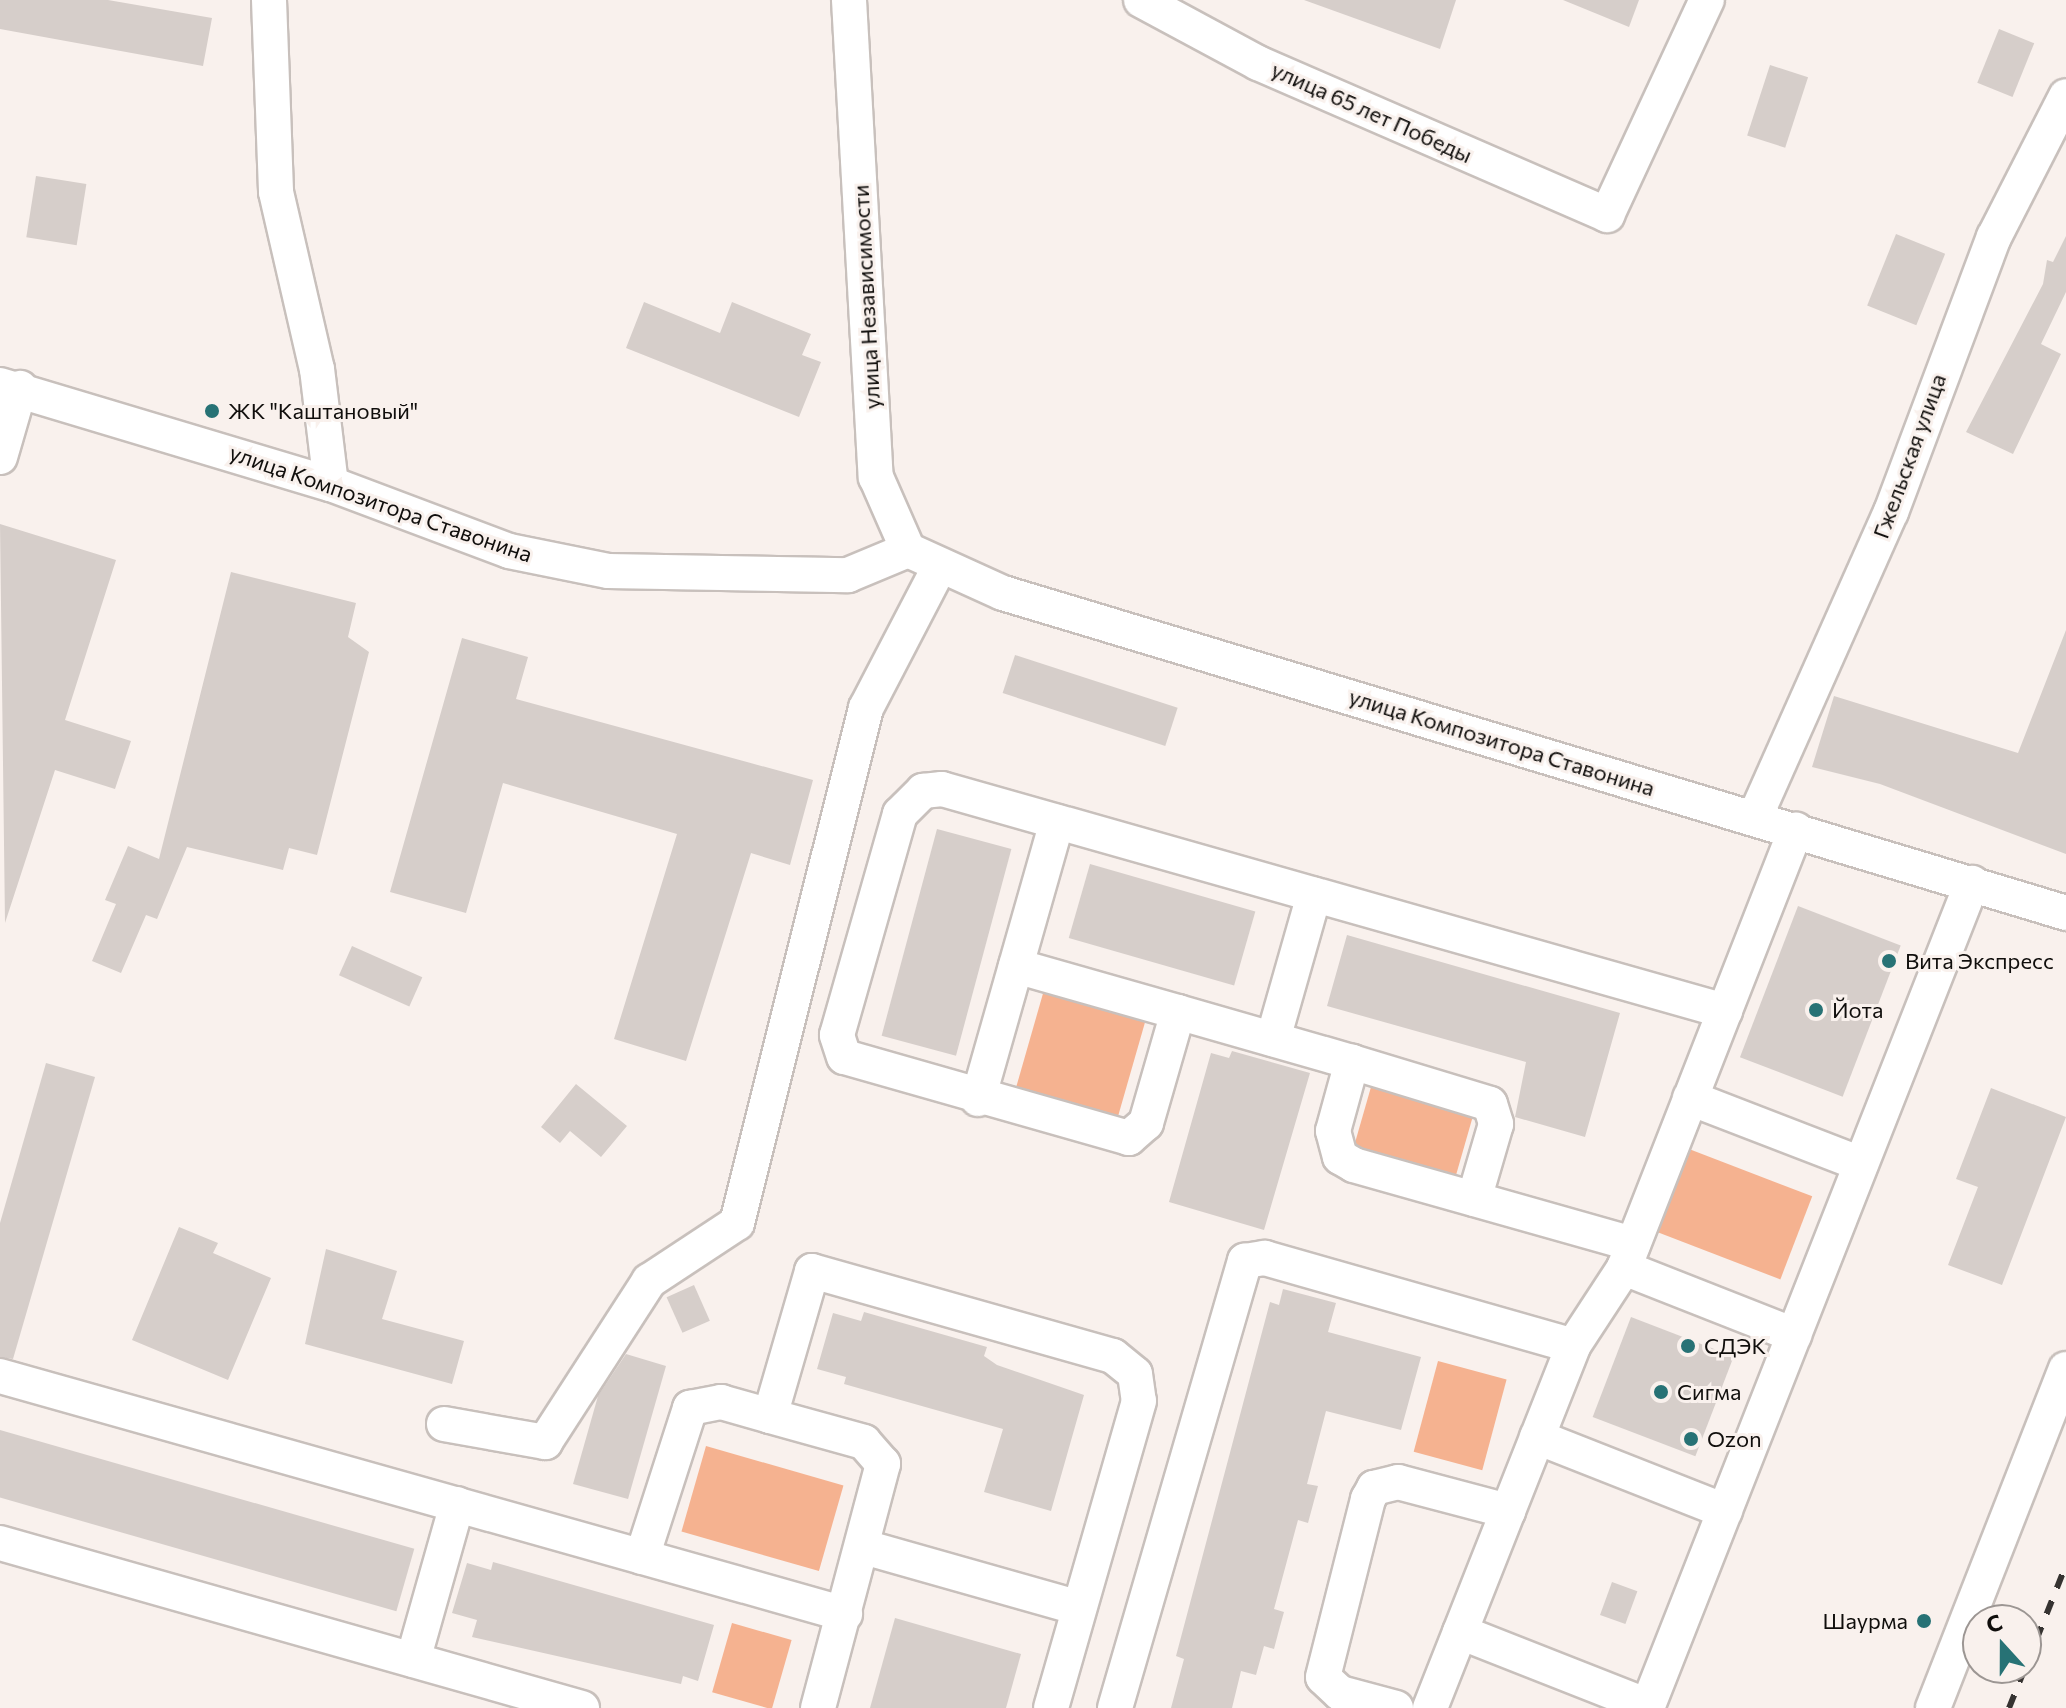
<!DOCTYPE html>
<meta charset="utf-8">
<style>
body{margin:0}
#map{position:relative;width:2066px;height:1708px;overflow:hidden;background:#f9f1ed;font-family:Commissioner,sans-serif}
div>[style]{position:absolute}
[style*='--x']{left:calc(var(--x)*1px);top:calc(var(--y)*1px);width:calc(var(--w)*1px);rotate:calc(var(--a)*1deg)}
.green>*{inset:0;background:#f5b290;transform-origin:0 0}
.building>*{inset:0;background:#d6ceca;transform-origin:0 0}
.roads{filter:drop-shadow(2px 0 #c8c0bc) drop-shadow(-2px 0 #c8c0bc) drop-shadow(0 2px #c8c0bc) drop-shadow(0 -2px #c8c0bc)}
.minor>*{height:34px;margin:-17px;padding:0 17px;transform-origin:17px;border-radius:17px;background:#fff}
.rail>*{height:6px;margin-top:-3px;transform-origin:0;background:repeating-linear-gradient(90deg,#363331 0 14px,transparent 0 28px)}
.dots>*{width:22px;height:22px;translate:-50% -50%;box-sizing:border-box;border:4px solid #f9f1ed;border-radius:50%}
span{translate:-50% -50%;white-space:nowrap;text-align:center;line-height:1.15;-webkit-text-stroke:6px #f9f1ed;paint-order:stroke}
.street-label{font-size:22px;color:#100e0c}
.poi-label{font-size:22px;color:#100e0c}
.left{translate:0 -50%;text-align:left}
.right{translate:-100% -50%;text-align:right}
.north{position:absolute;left:1962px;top:1604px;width:80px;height:80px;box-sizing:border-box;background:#f9f1ed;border:2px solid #9c9693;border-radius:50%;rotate:339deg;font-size:22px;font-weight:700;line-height:32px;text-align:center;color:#100e0c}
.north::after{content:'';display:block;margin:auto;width:28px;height:36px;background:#277275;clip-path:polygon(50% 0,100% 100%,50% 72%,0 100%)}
</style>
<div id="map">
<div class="green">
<div style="left:1044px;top:990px;width:106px;height:108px;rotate:16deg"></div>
<div style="left:1371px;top:1087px;width:106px;height:64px;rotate:16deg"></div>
<div style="left:1689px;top:1149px;width:132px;height:89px;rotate:21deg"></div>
<div style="left:1438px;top:1361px;width:71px;height:94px;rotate:15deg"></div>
<div style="left:706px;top:1446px;width:143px;height:89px;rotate:16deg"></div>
<div style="left:732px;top:1623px;width:62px;height:72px;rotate:16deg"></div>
</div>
<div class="building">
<div style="clip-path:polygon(0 0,108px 0,212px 18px,203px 66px,0 29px)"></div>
<div style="clip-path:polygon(1304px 0,1456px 0,1440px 49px)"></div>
<div style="clip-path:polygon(1563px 0,1639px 0,1629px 27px)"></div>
<div style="left:1999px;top:29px;width:38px;height:58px;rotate:22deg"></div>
<div style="left:1770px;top:65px;width:40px;height:74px;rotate:18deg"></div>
<div style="left:36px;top:176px;width:51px;height:62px;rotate:9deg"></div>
<div style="left:1896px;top:234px;width:53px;height:77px;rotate:22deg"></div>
<div style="clip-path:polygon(2066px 236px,2066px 292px,2041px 344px,2061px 354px,2013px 454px,1966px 432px,2043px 284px,2047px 260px,2053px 262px)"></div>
<div style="clip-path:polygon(644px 302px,720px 333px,732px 302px,811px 334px,802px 355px,821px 362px,799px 417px,626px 348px)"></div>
<div style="clip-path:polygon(0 524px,116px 560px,65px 720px,131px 741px,115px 789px,55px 770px,5px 923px)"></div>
<div style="clip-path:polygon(231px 572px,356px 603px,348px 637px,369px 652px,317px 855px,289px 848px,283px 870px,187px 847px,157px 919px,146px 915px,121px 973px,92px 961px,116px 904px,105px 900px,128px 846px,159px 859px)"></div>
<div style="clip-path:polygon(2066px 630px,2066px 854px,1880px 784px,1812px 767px,1834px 696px,2018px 753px)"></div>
<div style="clip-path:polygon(462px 638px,528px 657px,516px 699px,813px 780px,790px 865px,751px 853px,686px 1061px,614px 1039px,677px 834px,503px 783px,466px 913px,390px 892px)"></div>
<div style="left:1015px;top:655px;width:171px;height:40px;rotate:18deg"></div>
<div style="left:937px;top:829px;width:77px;height:214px;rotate:15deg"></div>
<div style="left:1090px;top:864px;width:172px;height:77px;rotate:16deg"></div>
<div style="left:1798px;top:906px;width:110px;height:162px;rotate:21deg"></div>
<div style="clip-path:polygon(1347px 935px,1620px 1013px,1585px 1137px,1515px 1117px,1526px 1062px,1327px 1006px)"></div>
<div style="left:352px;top:946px;width:77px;height:32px;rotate:24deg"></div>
<div style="clip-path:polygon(1232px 1051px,1310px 1073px,1264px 1230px,1169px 1202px,1211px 1053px,1229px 1058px)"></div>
<div style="clip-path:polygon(46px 1063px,95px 1077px,13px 1359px,0 1357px,0 1223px)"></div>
<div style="clip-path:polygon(576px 1084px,627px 1126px,601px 1157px,570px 1131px,560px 1143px,541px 1127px)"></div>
<div style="clip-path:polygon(1991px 1088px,2066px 1117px,2002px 1285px,1948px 1265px,1978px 1187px,1956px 1179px)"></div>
<div style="clip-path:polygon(179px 1227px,218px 1243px,213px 1253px,271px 1278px,228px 1380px,132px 1340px)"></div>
<div style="clip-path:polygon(326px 1249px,397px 1271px,382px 1319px,464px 1341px,452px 1384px,305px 1344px)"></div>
<div style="left:694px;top:1285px;width:39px;height:30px;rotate:66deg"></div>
<div style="clip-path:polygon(1283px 1289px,1336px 1303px,1328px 1332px,1421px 1357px,1401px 1430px,1326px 1411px,1307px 1484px,1318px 1486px,1308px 1523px,1298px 1520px,1274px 1609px,1284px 1612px,1279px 1630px,1274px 1649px,1264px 1646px,1256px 1675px,1241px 1671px,1232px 1708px,1171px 1708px,1184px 1659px,1176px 1656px,1270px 1302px,1279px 1305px)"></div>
<div style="clip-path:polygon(864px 1312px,987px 1347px,984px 1356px,997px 1365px,1084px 1395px,1051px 1511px,984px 1492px,1003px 1429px,844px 1384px,846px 1377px,817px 1369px,833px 1313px,861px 1321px)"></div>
<div style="left:1631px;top:1317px;width:110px;height:107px;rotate:21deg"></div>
<div style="clip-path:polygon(626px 1354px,666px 1366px,628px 1499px,573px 1484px,598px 1396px)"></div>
<div style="left:0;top:1430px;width:431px;height:65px;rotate:16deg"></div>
<div style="clip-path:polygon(493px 1562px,714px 1625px,698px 1681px,683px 1676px,681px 1684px,472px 1637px,477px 1620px,452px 1613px,467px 1563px,491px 1570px)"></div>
<div style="left:1612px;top:1582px;width:27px;height:35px;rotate:20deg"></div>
<div style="clip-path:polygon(895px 1618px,1021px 1654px,1006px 1708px,870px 1708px)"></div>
</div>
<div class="roads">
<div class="minor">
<div style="--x:269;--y:0;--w:192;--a:87.9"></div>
<div style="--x:276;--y:192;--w:182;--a:77"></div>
<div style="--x:317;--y:369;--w:116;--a:83.1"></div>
<div style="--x:849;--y:0;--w:478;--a:86.8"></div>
<div style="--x:876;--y:477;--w:80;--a:66.3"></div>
<div style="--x:908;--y:550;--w:104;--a:24.4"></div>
<div style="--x:1003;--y:593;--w:1110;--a:16.75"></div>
<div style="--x:1141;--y:0;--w:133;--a:28.3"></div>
<div style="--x:1258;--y:63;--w:381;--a:23.5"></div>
<div style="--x:1607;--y:215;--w:237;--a:-65.1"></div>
<div style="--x:0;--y:385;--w:345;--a:16.7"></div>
<div style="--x:331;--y:484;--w:190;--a:20.6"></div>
<div style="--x:509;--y:551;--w:101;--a:11.4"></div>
<div style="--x:608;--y:571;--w:240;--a:1"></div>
<div style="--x:848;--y:575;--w:65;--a:-22.6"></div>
<div style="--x:0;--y:457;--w:72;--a:-73.8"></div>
<div style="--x:1755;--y:817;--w:334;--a:-66"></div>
<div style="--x:1891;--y:512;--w:294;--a:-69.5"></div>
<div style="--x:1994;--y:237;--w:158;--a:-62.9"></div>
<div style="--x:1016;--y:966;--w:168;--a:15.9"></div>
<div style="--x:1273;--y:1039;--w:150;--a:-74.1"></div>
<div style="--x:1352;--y:1062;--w:144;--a:16.9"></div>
<div style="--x:1490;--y:1104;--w:21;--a:73"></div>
<div style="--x:1496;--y:1124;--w:78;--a:106.3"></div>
<div style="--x:1690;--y:1098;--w:183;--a:21.1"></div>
<div style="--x:978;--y:1099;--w:288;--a:-74.1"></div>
<div style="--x:1633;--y:1244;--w:290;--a:-164.2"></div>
<div style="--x:1354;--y:1165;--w:16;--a:-150"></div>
<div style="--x:1340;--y:1157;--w:27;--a:-105"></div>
<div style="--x:1333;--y:1131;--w:72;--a:-74.6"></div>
<div style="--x:1352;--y:1062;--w:181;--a:-164"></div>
<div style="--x:1178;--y:1012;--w:116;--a:106.1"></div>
<div style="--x:1146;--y:1123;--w:23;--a:139"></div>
<div style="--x:1129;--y:1138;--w:296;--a:-164.1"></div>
<div style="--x:844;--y:1057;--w:23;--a:-108"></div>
<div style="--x:837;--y:1035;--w:230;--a:-74.1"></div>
<div style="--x:900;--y:814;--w:33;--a:-45"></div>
<div style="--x:923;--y:791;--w:19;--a:-6"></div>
<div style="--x:942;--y:789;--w:814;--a:15.83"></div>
<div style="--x:1624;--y:1268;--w:183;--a:21.5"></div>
<div style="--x:0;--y:1376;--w:878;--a:15.73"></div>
<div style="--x:444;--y:1424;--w:103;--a:10.1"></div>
<div style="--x:545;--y:1442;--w:192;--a:-57.1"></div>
<div style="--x:649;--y:1281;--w:105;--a:-33.4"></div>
<div style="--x:737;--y:1223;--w:531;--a:-75.94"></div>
<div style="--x:866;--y:708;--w:158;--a:-62.5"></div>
<div style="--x:1537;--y:1437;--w:202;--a:21.5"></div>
<div style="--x:0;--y:1543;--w:605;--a:15.83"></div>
<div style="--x:864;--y:1547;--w:223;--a:15.8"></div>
<div style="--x:642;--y:1557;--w:157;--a:-72.1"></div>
<div style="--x:690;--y:1408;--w:32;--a:-11"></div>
<div style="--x:721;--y:1402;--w:51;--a:15.9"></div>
<div style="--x:1460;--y:1632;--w:202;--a:21.5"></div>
<div style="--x:413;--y:1660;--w:162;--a:-74.2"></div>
<div style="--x:818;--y:1708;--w:253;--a:-75.1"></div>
<div style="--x:883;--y:1464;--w:29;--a:-131"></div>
<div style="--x:864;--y:1442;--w:98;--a:-164.5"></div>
<div style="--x:770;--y:1416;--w:151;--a:-73.8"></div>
<div style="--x:812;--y:1271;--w:313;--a:15.8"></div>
<div style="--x:1113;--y:1356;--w:28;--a:39"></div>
<div style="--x:1135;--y:1374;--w:27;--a:82"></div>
<div style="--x:1139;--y:1401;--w:319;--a:106"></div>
<div style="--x:1115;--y:1708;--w:466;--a:-73.8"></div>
<div style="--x:1245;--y:1261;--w:20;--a:-9"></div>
<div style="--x:1265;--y:1258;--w:320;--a:15.9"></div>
<div style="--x:1396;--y:1708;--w:58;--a:-165"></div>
<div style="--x:1340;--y:1693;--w:23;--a:-137"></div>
<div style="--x:1323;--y:1677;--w:184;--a:-75.8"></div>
<div style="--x:1368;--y:1499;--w:13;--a:-61"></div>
<div style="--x:1374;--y:1488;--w:25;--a:-14"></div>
<div style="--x:1398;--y:1482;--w:114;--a:14.8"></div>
<div style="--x:1430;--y:1708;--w:389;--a:-68.4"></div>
<div style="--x:1573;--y:1346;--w:93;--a:-56.8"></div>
<div style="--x:1624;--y:1268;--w:471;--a:-68.6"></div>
<div style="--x:1647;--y:1708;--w:887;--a:-68.5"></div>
<div style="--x:1933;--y:1708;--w:364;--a:-68.6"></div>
</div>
</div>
<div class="rail">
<div style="--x:2026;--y:1666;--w:109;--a:-68.4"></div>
<div style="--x:2009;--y:1708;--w:43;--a:-68.2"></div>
</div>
<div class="dots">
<div style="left:212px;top:411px;background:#277275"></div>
<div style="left:1889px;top:961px;background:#277275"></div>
<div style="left:1816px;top:1010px;background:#277275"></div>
<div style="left:1688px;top:1346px;background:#277275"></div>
<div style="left:1661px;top:1392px;background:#277275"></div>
<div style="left:1691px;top:1439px;background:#277275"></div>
<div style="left:1924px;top:1621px;background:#277275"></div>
</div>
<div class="street-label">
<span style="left:1372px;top:112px;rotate:24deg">улица 65 лет Победы</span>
<span style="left:866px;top:297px;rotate:-93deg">улица Независимости</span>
<span style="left:1909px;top:456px;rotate:-70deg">Гжельская улица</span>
<span style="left:381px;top:503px;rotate:19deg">улица Композитора Ставонина</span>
<span style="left:1502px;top:742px;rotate:17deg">улица Композитора Ставонина</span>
</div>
<div class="poi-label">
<span class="left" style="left:228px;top:411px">ЖК "Каштановый"</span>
<span class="left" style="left:1905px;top:961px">Вита Экспресс</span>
<span class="left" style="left:1832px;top:1010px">Йота</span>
<span class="left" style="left:1704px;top:1346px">СДЭК</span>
<span class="left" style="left:1677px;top:1392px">Сигма</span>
<span class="left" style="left:1707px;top:1439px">Ozon</span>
<span class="right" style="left:1908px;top:1621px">Шаурма</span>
</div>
<div class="north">С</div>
</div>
